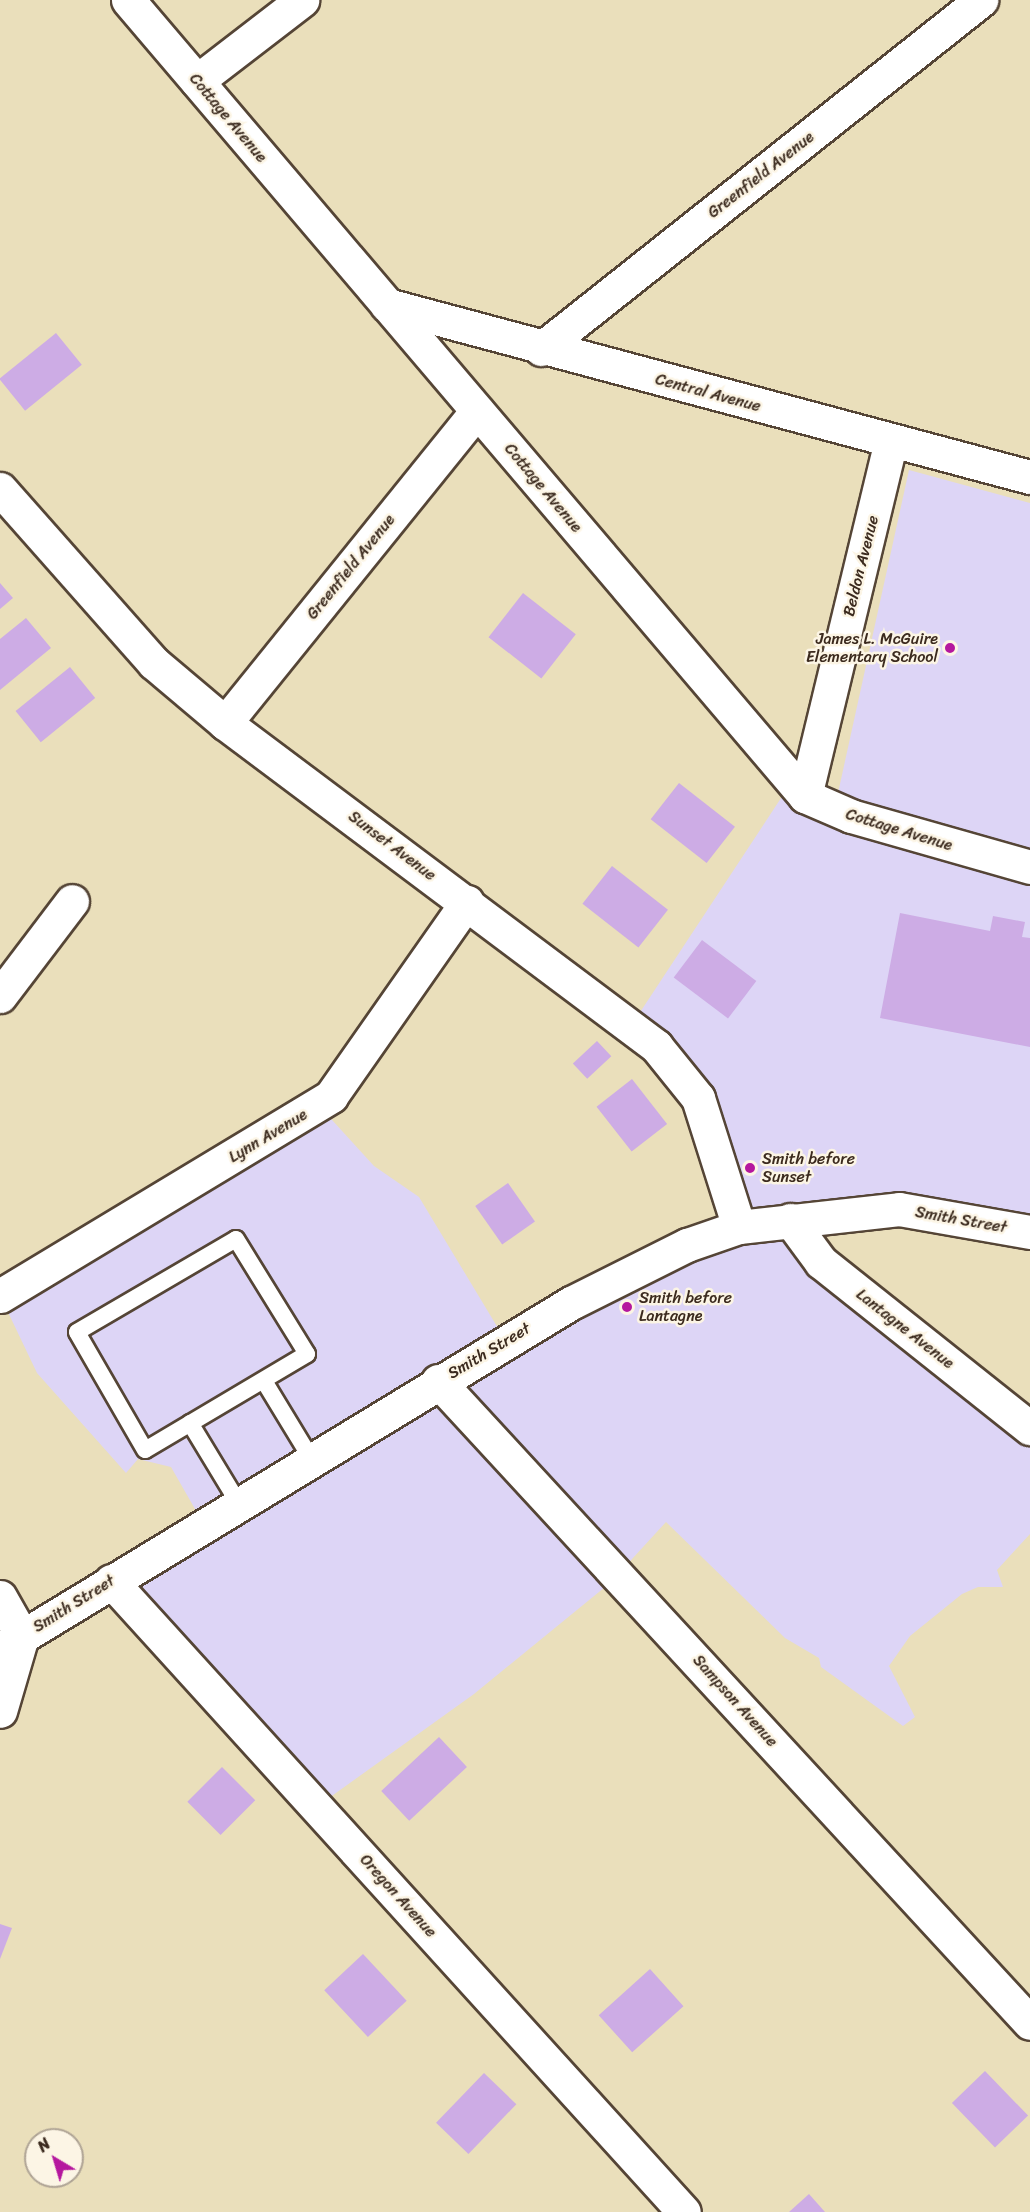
<!DOCTYPE html>
<style>
body{margin:0}
#map{position:relative;width:1030px;height:2212px;overflow:hidden;background:#eadfbb;font-family:Sriracha,sans-serif}
div>[style]{position:absolute}
[style*='--x']{left:calc(var(--x)*1px);top:calc(var(--y)*1px);width:calc(var(--w)*1px);rotate:calc(var(--a)*1deg)}
.built>*{inset:0;background:#ddd5f6}
.building>*{inset:0;background:#cdace5;transform-origin:0 0}
.roads{filter:drop-shadow(2px 0 #554536) drop-shadow(-2px 0 #554536) drop-shadow(0 2px #554536) drop-shadow(0 -2px #554536)}
.lane>*{height:16px;margin:-8px;padding:0 8px;transform-origin:8px;border-radius:8px;background:#fff}
.street>*{height:33px;margin:-16.5px;padding:0 16.5px;transform-origin:16.5px;border-radius:16.5px;background:#fff}
.primary>*{height:33px;margin:-16.5px;padding:0 16.5px;transform-origin:16.5px;border-radius:16.5px;background:#fff}
.dots>*{width:16px;height:16px;translate:-50% -50%;box-sizing:border-box;border:3px solid #fcf5e5;border-radius:50%}
span{translate:-50% -50%;white-space:nowrap;text-align:center;line-height:1.15;-webkit-text-stroke:5px #fcf5e5;paint-order:stroke}
.street-label{font-size:16px;color:#3b2a1e}
.poi-label{font-size:16px;color:#3b2a1e}
.right{translate:-100% -50%;text-align:right}
.left{translate:0 -50%;text-align:left}
.north{position:absolute;left:24px;top:2128px;width:60px;height:60px;box-sizing:border-box;background:#fcf5e5;border:2px solid #afa495;border-radius:50%;rotate:322deg;font-size:16px;font-weight:700;line-height:24px;text-align:center;color:#3b2a1e}
.north::after{content:'';display:block;margin:auto;width:21px;height:27px;background:#b5179e;clip-path:polygon(50% 0,100% 100%,50% 72%,0 100%)}
</style>
<div id="map">
<div class="built">
<div style="clip-path:polygon(909px 470px,1030px 503px,1030px 851px,898px 816px,838px 793px)"></div>
<div style="clip-path:polygon(785px 792px,1030px 876px,1030px 1235px,844px 1225px,788px 1231px,1030px 1431px,1030px 1534px,997px 1570px,1003px 1587px,978px 1587px,962px 1594px,910px 1636px,889px 1666px,915px 1717px,903px 1726px,821px 1667px,819px 1658px,785px 1638px,666px 1522px,610px 1583px,474px 1694px,315px 1808px,118px 1595px,207px 1530px,171px 1467px,138px 1459px,126px 1473px,37px 1373px,6px 1308px,322px 1109px,374px 1166px,419px 1197px,507px 1343px,732px 1242px,719px 1152px,629px 1029px)"></div>
</div>
<div class="building">
<div style="left:56px;top:333px;width:41px;height:73px;rotate:51deg"></div>
<div style="clip-path:polygon(0 583px,13px 598px,0 609px)"></div>
<div style="left:523px;top:593px;width:67px;height:56px;rotate:38deg"></div>
<div style="clip-path:polygon(26px 618px,51px 648px,0 690px,0 639px)"></div>
<div style="left:70px;top:667px;width:40px;height:70px;rotate:51deg"></div>
<div style="left:679px;top:783px;width:71px;height:46px;rotate:38deg"></div>
<div style="left:612px;top:866px;width:71px;height:48px;rotate:38deg"></div>
<div style="clip-path:polygon(900px 913px,990px 931px,993px 916px,1025px 922px,1022px 937px,1030px 938px,1030px 1047px,880px 1018px)"></div>
<div style="left:702px;top:940px;width:68px;height:47px;rotate:37deg"></div>
<div style="left:597px;top:1041px;width:21px;height:33px;rotate:47deg"></div>
<div style="left:632px;top:1079px;width:57px;height:45px;rotate:52deg"></div>
<div style="left:508px;top:1183px;width:47px;height:40px;rotate:55deg"></div>
<div style="left:439px;top:1737px;width:41px;height:79px;rotate:47deg"></div>
<div style="left:222px;top:1767px;width:47px;height:49px;rotate:45deg"></div>
<div style="clip-path:polygon(0 1924px,12px 1928px,0 1959px)"></div>
<div style="left:363px;top:1954px;width:64px;height:53px;rotate:47deg"></div>
<div style="left:650px;top:1969px;width:50px;height:69px;rotate:48deg"></div>
<div style="left:985px;top:2071px;width:62px;height:46px;rotate:46deg"></div>
<div style="left:484px;top:2073px;width:45px;height:69px;rotate:44deg"></div>
<div style="clip-path:polygon(809px 2194px,825px 2212px,789px 2212px)"></div>
</div>
<div class="roads">
<div class="lane">
<div style="--x:236;--y:1239;--w:135;--a:58.3"></div>
<div style="--x:307;--y:1354;--w:188;--a:149.3"></div>
<div style="--x:145;--y:1450;--w:136;--a:-120"></div>
<div style="--x:77;--y:1332;--w:184;--a:-30.3"></div>
<div style="--x:264;--y:1381;--w:92;--a:58.7"></div>
<div style="--x:190;--y:1423;--w:95;--a:58.8"></div>
</div>
<div class="street">
<div style="--x:128;--y:0;--w:1045;--a:49.62"></div>
<div style="--x:805;--y:796;--w:50;--a:23.5"></div>
<div style="--x:851;--y:816;--w:186;--a:15.9"></div>
<div style="--x:197;--y:81;--w:133;--a:-37.6"></div>
<div style="--x:387;--y:305;--w:666;--a:14.98"></div>
<div style="--x:541;--y:349;--w:562;--a:-38.42"></div>
<div style="--x:0;--y:489;--w:232;--a:48.5"></div>
<div style="--x:154;--y:663;--w:93;--a:40.2"></div>
<div style="--x:225;--y:723;--w:539;--a:36.85"></div>
<div style="--x:656;--y:1046;--w:67;--a:51.1"></div>
<div style="--x:698;--y:1098;--w:135;--a:72.4"></div>
<div style="--x:225;--y:723;--w:401;--a:-51.1"></div>
<div style="--x:805;--y:796;--w:365;--a:-76.4"></div>
<div style="--x:0;--y:996;--w:119;--a:-52.8"></div>
<div style="--x:790;--y:1220;--w:52;--a:53.6"></div>
<div style="--x:821;--y:1262;--w:267;--a:38.5"></div>
<div style="--x:0;--y:1296;--w:387;--a:-31.1"></div>
<div style="--x:331;--y:1096;--w:237;--a:-55"></div>
<div style="--x:438;--y:1381;--w:873;--a:47.32"></div>
<div style="--x:111;--y:1581;--w:852;--a:47.76"></div>
<div style="--x:0;--y:1597;--w:45;--a:60.6"></div>
<div style="--x:22;--y:1636;--w:78;--a:106.3"></div>
</div>
<div class="primary">
<div style="--x:0;--y:1650;--w:668;--a:-31.29"></div>
<div style="--x:571;--y:1303;--w:130;--a:-26.6"></div>
<div style="--x:687;--y:1245;--w:55;--a:-19.1"></div>
<div style="--x:739;--y:1227;--w:161;--a:-6.4"></div>
<div style="--x:899;--y:1209;--w:133;--a:10"></div>
</div>
</div>
<div class="dots">
<div style="left:950px;top:648px;background:#b5179e"></div>
<div style="left:750px;top:1168px;background:#b5179e"></div>
<div style="left:627px;top:1307px;background:#b5179e"></div>
</div>
<div class="street-label">
<span style="left:228px;top:118px;rotate:50deg">Cottage Avenue</span>
<span style="left:761px;top:175px;rotate:-38deg">Greenfield Avenue</span>
<span style="left:708px;top:393px;rotate:15deg">Central Avenue</span>
<span style="left:543px;top:488px;rotate:50deg">Cottage Avenue</span>
<span style="left:861px;top:566px;rotate:-76deg">Beldon Avenue</span>
<span style="left:351px;top:567px;rotate:-51deg">Greenfield Avenue</span>
<span style="left:899px;top:830px;rotate:17deg">Cottage Avenue</span>
<span style="left:392px;top:846px;rotate:37deg">Sunset Avenue</span>
<span style="left:268px;top:1136px;rotate:-31deg">Lynn Avenue</span>
<span style="left:961px;top:1220px;rotate:10deg">Smith Street</span>
<span style="left:905px;top:1329px;rotate:38deg">Lantagne Avenue</span>
<span style="left:489px;top:1351px;rotate:-31deg">Smith Street</span>
<span style="left:74px;top:1604px;rotate:-32deg">Smith Street</span>
<span style="left:735px;top:1701px;rotate:48deg">Sampson Avenue</span>
<span style="left:398px;top:1896px;rotate:48deg">Oregon Avenue</span>
</div>
<div class="poi-label">
<span class="right" style="left:938px;top:648px">James L. McGuire<br>Elementary School</span>
<span class="left" style="left:762px;top:1168px">Smith before<br>Sunset</span>
<span class="left" style="left:639px;top:1307px">Smith before<br>Lantagne</span>
</div>
<div class="north">N</div>
</div>
